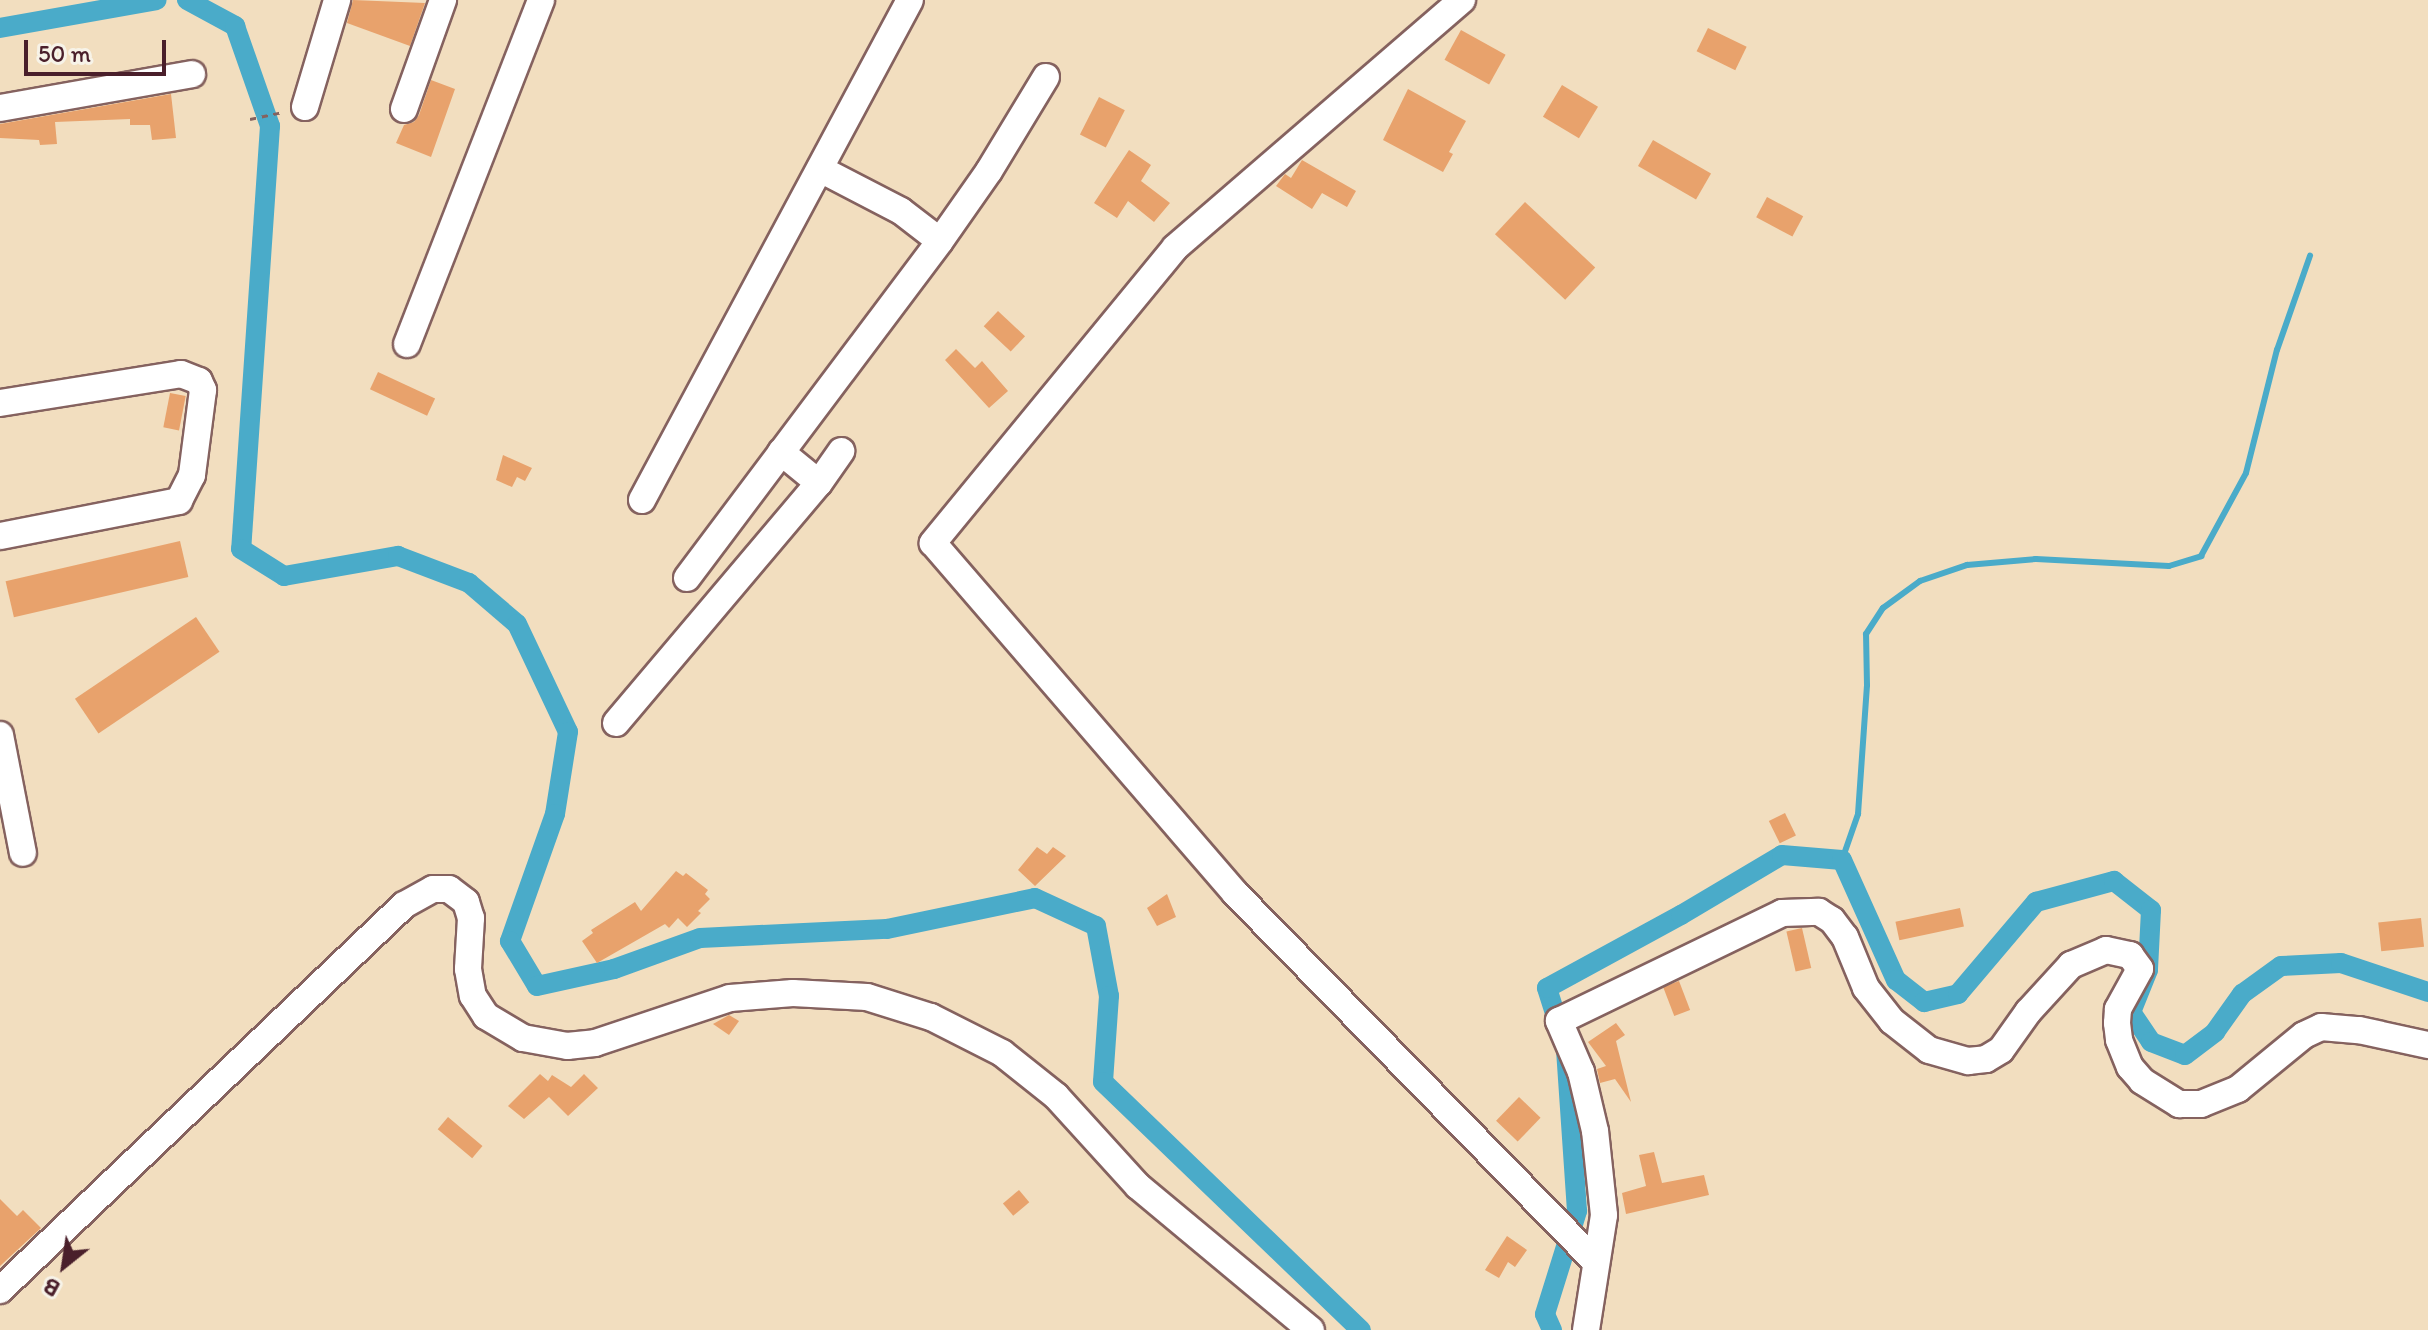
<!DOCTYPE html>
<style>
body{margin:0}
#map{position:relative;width:2428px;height:1330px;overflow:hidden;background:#f2debf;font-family:Itim,sans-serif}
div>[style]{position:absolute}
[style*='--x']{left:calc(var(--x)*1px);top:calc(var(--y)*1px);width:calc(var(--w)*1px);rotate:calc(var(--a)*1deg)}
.stream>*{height:6px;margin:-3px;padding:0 3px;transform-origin:3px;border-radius:3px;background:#4aabc9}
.canal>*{height:20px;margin:-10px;padding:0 10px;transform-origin:10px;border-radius:10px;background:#4aabc9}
.building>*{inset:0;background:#e8a26c;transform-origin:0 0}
.path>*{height:3px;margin-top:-1.5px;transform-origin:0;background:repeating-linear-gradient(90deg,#85625f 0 6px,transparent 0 12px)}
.roads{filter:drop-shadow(2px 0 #85625f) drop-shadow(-2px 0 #85625f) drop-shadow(0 2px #85625f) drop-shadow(0 -2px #85625f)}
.minor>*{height:26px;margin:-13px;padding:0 13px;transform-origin:13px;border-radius:13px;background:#fff}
span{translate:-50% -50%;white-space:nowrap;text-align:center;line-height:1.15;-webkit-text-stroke:6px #f7f3e8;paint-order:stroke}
.north{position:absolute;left:24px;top:1226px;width:80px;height:80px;-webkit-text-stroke:6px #f7f3e8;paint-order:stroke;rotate:210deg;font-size:22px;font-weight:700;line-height:32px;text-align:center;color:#4a1f2b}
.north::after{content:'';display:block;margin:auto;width:28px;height:36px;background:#4a1f2b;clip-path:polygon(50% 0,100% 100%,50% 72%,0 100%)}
.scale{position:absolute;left:24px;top:40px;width:142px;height:36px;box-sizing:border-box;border:4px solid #4a1f2b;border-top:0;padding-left:10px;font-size:24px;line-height:28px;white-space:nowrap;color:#4a1f2b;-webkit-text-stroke:6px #f7f3e8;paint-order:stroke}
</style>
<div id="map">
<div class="stream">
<div style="--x:1842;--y:860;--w:49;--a:-70.8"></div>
<div style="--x:1858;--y:814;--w:129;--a:-86"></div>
<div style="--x:1867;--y:685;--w:51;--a:-91.1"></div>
<div style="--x:1866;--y:634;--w:31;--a:-57"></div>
<div style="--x:1883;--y:608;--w:46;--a:-36.1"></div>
<div style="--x:1920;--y:581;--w:50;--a:-18.8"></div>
<div style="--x:1967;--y:565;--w:69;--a:-5"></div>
<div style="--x:2036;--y:559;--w:133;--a:3"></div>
<div style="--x:2169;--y:566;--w:34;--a:-17"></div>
<div style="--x:2201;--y:556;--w:94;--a:-61.5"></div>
<div style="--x:2246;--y:473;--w:127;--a:-75.9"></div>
<div style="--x:2277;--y:350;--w:100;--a:-70.7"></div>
</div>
<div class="canal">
<div style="--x:187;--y:0;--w:55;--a:28.4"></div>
<div style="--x:235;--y:26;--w:106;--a:70.7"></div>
<div style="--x:270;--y:126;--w:424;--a:93.9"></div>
<div style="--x:241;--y:549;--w:51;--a:32.1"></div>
<div style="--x:284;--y:576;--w:116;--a:-10"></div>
<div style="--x:398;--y:556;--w:76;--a:20.8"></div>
<div style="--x:469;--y:583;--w:63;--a:40.5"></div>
<div style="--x:517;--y:624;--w:119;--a:64.7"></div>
<div style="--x:568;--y:732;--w:83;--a:99"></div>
<div style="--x:555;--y:814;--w:135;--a:109.5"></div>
<div style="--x:510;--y:941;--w:52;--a:59"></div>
<div style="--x:537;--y:986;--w:79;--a:-12.4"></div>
<div style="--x:614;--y:969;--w:91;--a:-19.8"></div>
<div style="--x:700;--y:938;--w:187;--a:-2.8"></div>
<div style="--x:887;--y:929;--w:151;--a:-11.8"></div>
<div style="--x:1035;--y:898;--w:67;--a:24.7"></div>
<div style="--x:1096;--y:926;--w:71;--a:79.5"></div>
<div style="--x:1109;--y:996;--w:86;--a:94"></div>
<div style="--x:1103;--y:1082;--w:358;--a:43.9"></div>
<div style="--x:0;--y:28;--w:159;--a:-10.1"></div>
<div style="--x:1552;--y:1330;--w:17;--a:-114"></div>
<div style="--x:1545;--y:1314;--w:108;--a:-72.7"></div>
<div style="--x:1577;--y:1211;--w:163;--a:-93.9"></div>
<div style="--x:1566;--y:1048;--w:63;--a:-107.6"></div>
<div style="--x:1547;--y:988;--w:153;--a:-28.6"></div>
<div style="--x:1681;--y:915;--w:117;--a:-30.7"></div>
<div style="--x:1782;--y:855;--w:60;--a:4.8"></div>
<div style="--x:1842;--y:860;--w:132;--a:65.8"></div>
<div style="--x:1896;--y:980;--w:36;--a:38"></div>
<div style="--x:1924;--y:1002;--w:35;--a:-13"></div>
<div style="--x:1958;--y:994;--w:121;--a:-49.7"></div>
<div style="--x:2036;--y:902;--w:81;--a:-15.1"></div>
<div style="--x:2114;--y:881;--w:47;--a:38.1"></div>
<div style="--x:2151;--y:910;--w:60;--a:92.9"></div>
<div style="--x:2148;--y:970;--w:45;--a:112"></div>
<div style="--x:2131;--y:1012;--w:36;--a:56"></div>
<div style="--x:2151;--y:1042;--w:36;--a:21"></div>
<div style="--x:2185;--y:1055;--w:38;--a:-37"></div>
<div style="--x:2215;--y:1032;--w:47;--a:-54.6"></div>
<div style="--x:2242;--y:994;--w:48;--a:-35.7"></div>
<div style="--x:2281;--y:966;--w:60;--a:-2.9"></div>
<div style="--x:2341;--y:963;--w:92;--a:18.4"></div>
</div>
<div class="building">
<div style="clip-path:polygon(353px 0,425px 3px,410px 46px,347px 23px)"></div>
<div style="left:1708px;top:28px;width:43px;height:26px;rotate:26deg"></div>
<div style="left:1461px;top:30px;width:51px;height:34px;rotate:29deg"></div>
<div style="clip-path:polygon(431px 80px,455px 89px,431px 157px,396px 143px,404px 125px,414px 122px,419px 115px)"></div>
<div style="left:1562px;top:85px;width:42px;height:37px;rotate:31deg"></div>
<div style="clip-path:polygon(1408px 89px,1466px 121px,1449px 152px,1453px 154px,1443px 172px,1383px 140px)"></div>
<div style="clip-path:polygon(171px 94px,176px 138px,152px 140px,150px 125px,130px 125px,130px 119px,55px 122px,57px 144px,40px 145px,39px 140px,0 138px,0 124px)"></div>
<div style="left:1099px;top:97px;width:29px;height:42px;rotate:27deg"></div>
<div style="left:1653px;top:140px;width:67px;height:30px;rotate:30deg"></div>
<div style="clip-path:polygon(1129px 150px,1151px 165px,1141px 181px,1170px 203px,1154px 222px,1128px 201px,1117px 218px,1094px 203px)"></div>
<div style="clip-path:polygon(1302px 160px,1356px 191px,1347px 207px,1322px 193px,1312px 209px,1276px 186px,1285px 174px,1291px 178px)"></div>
<div style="left:1767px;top:197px;width:41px;height:23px;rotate:28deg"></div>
<div style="left:1525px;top:202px;width:96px;height:44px;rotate:43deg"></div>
<div style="left:998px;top:311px;width:37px;height:21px;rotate:43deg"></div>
<div style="clip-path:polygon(956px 349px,975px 368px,982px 361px,1008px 391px,989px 408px,945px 360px)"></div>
<div style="left:378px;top:372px;width:63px;height:19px;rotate:25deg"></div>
<div style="left:170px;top:393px;width:16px;height:35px;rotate:11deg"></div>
<div style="clip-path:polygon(503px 455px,532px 468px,525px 481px,517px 477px,512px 487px,496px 480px)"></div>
<div style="left:180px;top:541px;width:37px;height:179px;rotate:77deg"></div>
<div style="left:196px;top:617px;width:42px;height:146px;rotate:56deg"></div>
<div style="left:1785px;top:813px;width:25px;height:18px;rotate:64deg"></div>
<div style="clip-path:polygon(1037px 847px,1047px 854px,1053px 847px,1066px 856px,1035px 886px,1018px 870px)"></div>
<div style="clip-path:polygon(676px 871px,683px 876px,686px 873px,708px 890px,705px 894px,710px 899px,698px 911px,701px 913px,687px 927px,678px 918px,669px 928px,665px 924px,597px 963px,582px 941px,593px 933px,591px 930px,635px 902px,641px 911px)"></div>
<div style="clip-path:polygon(1167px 894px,1176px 917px,1157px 926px,1147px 908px)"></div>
<div style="left:1960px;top:908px;width:19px;height:66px;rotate:78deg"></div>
<div style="left:2421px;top:918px;width:29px;height:43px;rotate:84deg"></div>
<div style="left:1802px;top:928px;width:41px;height:16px;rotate:77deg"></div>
<div style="left:1679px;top:981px;width:31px;height:17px;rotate:69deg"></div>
<div style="clip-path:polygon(729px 1015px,739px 1021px,729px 1035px,713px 1024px)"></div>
<div style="clip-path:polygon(1616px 1023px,1625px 1035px,1616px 1041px,1631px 1102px,1615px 1079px,1600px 1083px,1597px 1069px,1606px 1066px,1588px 1042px)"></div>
<div style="clip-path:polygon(540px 1074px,548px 1081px,552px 1075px,571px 1087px,584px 1074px,598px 1088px,568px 1116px,549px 1097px,524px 1119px,508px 1106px)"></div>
<div style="left:1519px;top:1097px;width:30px;height:33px;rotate:44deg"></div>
<div style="left:448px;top:1117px;width:45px;height:16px;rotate:40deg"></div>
<div style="clip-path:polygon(1654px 1152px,1662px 1183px,1704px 1175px,1709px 1195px,1626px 1214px,1622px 1193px,1646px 1186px,1639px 1155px)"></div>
<div style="left:1019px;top:1190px;width:16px;height:21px;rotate:50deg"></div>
<div style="clip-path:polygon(0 1199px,17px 1216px,23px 1210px,41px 1228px,0 1266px)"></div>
<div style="clip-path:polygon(1507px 1236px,1527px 1250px,1515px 1267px,1508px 1262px,1499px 1278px,1485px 1270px)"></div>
</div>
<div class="path">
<div style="--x:250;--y:119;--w:33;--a:-12"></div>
</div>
<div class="roads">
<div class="minor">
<div style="--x:1462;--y:0;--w:379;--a:139.2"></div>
<div style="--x:1175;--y:248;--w:382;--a:129.4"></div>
<div style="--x:933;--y:543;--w:462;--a:49.2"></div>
<div style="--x:1235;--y:893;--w:516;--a:45.63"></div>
<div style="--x:305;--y:107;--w:112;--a:-73.3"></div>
<div style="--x:0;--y:108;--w:195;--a:-10"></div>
<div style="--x:404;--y:109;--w:116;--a:-70.3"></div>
<div style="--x:820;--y:169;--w:91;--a:27.4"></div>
<div style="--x:901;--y:211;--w:49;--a:37.6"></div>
<div style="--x:407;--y:344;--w:369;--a:-68.7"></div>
<div style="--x:0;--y:403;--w:183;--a:-9.1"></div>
<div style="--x:181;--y:374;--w:19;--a:21"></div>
<div style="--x:199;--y:381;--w:10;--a:66"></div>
<div style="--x:203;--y:390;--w:86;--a:97.4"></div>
<div style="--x:192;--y:475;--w:29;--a:117"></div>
<div style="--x:179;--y:501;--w:182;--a:168.9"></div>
<div style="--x:781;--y:452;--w:49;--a:39.2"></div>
<div style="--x:819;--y:483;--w:39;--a:-55"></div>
<div style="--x:642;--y:500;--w:567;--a:-61.81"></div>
<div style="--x:687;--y:578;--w:421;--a:-53.1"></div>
<div style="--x:940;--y:241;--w:85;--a:-55"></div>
<div style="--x:989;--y:171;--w:110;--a:-58.8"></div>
<div style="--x:616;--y:723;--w:314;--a:-49.8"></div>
<div style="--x:0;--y:735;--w:120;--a:79"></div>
<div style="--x:0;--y:1290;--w:558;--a:-43.62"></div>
<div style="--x:404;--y:905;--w:33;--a:-29"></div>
<div style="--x:433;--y:889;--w:16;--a:0"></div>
<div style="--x:449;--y:889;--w:21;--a:37"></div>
<div style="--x:466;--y:902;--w:17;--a:73"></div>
<div style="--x:471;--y:918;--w:51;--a:93.4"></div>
<div style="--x:468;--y:969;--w:27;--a:80"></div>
<div style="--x:473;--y:996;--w:24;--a:57"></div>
<div style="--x:486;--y:1016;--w:43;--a:30.7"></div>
<div style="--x:523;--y:1038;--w:45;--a:10.3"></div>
<div style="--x:567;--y:1046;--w:28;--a:-6"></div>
<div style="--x:595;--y:1043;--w:142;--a:-18.4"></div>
<div style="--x:730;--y:998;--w:63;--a:-4.5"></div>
<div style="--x:793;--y:993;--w:74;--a:3.1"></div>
<div style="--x:867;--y:997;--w:67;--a:17.4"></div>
<div style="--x:931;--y:1017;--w:80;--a:26.9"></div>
<div style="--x:1002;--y:1053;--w:69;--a:38.5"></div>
<div style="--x:1056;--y:1096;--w:122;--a:47.7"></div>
<div style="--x:1138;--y:1186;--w:225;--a:39.8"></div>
<div style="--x:1586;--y:1330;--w:116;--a:-81.1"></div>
<div style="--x:1604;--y:1215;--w:84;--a:-96.1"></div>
<div style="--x:1595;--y:1131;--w:61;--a:-103.3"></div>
<div style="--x:1581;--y:1072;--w:56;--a:-113.3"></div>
<div style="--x:1559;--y:1021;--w:248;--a:-25.8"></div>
<div style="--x:1782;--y:913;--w:37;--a:-2"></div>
<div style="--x:1819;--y:912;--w:15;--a:32"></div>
<div style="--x:1832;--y:920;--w:21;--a:53"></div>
<div style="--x:1845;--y:937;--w:55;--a:67.6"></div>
<div style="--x:1866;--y:988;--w:42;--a:51.8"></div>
<div style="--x:1892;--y:1021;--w:47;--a:38.1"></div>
<div style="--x:1929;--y:1050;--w:41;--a:15.8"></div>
<div style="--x:1968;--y:1061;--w:18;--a:-6"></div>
<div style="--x:1986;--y:1059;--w:17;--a:-31"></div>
<div style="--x:2001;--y:1050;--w:47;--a:-54.6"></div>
<div style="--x:2028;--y:1012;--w:64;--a:-47.5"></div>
<div style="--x:2071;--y:965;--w:38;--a:-23"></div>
<div style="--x:2106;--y:950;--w:25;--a:12"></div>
<div style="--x:2130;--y:955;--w:17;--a:54"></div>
<div style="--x:2140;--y:969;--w:46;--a:118.8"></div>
<div style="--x:2118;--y:1009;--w:14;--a:94"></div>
<div style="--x:2117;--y:1023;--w:17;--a:83"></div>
<div style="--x:2119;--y:1040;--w:29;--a:68"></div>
<div style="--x:2130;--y:1067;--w:18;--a:49"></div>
<div style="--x:2142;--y:1081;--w:44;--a:31.9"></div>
<div style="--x:2179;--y:1104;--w:22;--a:0"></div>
<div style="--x:2201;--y:1104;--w:40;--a:-22"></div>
<div style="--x:2238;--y:1089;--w:85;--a:-39.3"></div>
<div style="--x:2304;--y:1035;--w:19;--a:-25"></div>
<div style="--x:2321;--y:1027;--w:38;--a:5"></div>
<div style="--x:2359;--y:1030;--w:71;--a:12.3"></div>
</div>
</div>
<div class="north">B</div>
<div class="scale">50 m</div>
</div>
